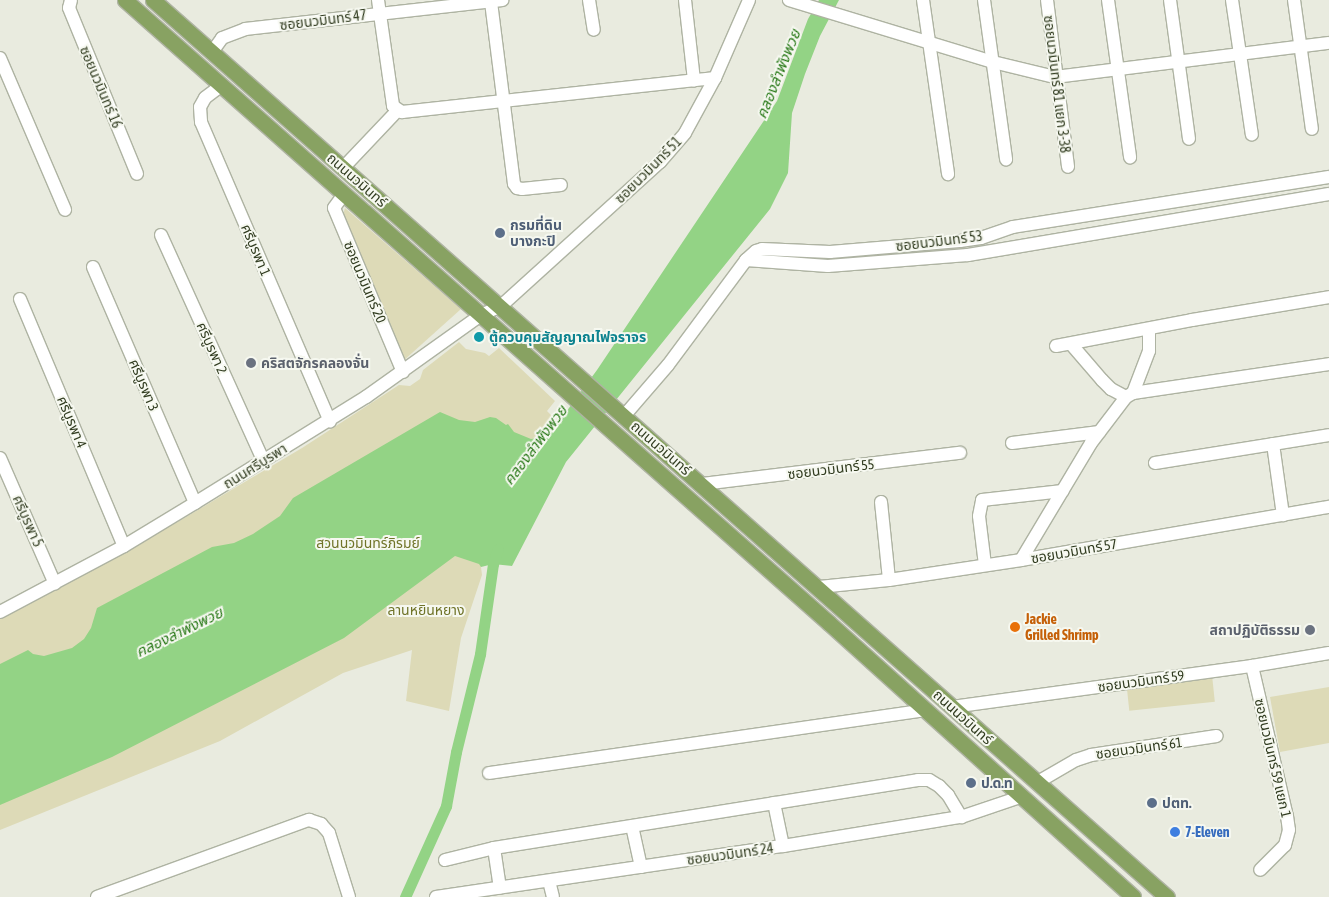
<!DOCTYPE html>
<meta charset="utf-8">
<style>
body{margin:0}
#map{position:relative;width:1329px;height:897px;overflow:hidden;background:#e9ebdf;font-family:"Asap Condensed","Noto Sans Thai",sans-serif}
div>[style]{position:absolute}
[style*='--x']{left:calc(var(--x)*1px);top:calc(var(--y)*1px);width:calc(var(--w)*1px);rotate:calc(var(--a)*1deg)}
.green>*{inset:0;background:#dddab7;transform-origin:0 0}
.water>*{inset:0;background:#93d385}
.canal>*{height:11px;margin:-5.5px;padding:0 5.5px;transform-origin:5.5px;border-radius:5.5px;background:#93d385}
.roads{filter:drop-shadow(1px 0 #aeb3a2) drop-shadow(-1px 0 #aeb3a2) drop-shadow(0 1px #aeb3a2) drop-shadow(0 -1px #aeb3a2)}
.minor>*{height:12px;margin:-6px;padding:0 6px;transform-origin:6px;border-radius:6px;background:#fff}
.major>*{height:15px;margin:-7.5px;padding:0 7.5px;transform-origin:7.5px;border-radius:7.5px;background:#88a262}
.dots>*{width:14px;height:14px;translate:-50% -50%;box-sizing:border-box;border:2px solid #f6f8f0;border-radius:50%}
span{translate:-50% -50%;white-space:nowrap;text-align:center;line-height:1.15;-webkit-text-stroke:4px #f6f8f0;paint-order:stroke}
.street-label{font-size:14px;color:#313c20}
.service-label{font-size:14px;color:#4e5e75;font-weight:700}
.left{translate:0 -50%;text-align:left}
.culture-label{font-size:14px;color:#0d838f;font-weight:700}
.worship-label{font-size:14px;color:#5b616d;font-weight:700}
.right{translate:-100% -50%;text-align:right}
.park-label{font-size:14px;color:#707429}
.food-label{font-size:14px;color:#c56008;font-weight:700}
.shop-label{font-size:14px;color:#366cbe;font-weight:700}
.water-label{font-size:15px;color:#297918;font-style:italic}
</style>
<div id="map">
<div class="green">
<div style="clip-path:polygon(345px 208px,461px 309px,402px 362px,342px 218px)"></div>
<div style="clip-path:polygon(459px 342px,466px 349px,485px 353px,489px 356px,499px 348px,555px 401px,547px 411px,558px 422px,555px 427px,537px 439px,481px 567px,482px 575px,461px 638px,449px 711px,406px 701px,412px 650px,343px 673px,220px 741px,0 830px,0 619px,181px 520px,302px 448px,399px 385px,410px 386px,420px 379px,423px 370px)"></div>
<div style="left:1212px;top:675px;width:27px;height:86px;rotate:84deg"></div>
<div style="clip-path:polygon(1329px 687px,1329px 743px,1280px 752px,1270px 697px)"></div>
</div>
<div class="water">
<div style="clip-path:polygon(819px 0,839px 0,820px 36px,805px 74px,792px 113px,788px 173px,770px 209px,566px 462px,512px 566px,493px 564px,481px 567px,479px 564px,455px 556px,344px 638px,112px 757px,0 805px,0 664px,28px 650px,33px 654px,44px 656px,72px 648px,84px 639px,91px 628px,97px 608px,212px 547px,234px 543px,253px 534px,280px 516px,293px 498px,440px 412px,459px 420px,475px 422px,490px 417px,496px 418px,506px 425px,508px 424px,514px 432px,531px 439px,537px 438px,555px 427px,597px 370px,777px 101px,808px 19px)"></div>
</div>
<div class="canal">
<div style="--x:405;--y:897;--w:100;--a:-65.7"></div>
<div style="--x:446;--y:806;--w:55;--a:-79.5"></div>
<div style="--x:456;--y:752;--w:101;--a:-76.2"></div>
<div style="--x:480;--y:654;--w:91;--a:-81.8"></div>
<div style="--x:493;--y:564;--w:16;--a:-72"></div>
</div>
<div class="roads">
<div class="minor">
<div style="--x:71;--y:0;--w:8;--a:104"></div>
<div style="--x:69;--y:8;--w:179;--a:67.7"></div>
<div style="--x:378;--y:0;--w:107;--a:81.9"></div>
<div style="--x:393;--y:106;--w:11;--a:34"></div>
<div style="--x:402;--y:112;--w:315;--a:-6.2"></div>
<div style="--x:589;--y:0;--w:30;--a:81"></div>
<div style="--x:685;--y:0;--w:81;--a:83.6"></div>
<div style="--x:789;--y:0;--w:213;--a:16.9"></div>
<div style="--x:993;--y:62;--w:64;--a:13.6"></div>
<div style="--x:1055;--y:77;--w:276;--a:-7.1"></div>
<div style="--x:923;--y:0;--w:176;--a:81.8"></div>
<div style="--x:984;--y:0;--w:161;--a:82.1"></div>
<div style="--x:1047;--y:0;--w:168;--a:82.8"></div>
<div style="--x:1108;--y:0;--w:159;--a:82"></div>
<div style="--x:1170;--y:0;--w:140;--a:82.2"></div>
<div style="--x:1232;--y:0;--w:136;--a:81.6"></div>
<div style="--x:1294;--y:0;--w:130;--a:82.1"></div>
<div style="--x:491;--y:2;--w:183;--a:82.8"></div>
<div style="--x:514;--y:184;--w:5;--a:53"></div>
<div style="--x:517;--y:188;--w:5;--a:11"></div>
<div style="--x:522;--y:189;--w:39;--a:-6"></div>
<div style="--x:212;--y:52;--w:17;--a:-54"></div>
<div style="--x:222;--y:38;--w:25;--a:-21"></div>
<div style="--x:245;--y:29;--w:259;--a:-6.4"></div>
<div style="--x:0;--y:58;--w:165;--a:66.8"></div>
<div style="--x:222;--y:85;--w:21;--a:143"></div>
<div style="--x:205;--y:98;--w:10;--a:119"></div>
<div style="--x:200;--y:107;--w:15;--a:86"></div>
<div style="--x:201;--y:122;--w:326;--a:66.7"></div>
<div style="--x:343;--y:168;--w:79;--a:-46.5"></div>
<div style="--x:344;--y:194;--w:17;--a:126"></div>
<div style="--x:334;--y:208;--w:178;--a:67.2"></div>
<div style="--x:161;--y:235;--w:249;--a:65.6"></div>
<div style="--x:746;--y:260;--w:82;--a:4.2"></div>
<div style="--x:828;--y:266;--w:140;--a:-4.5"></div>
<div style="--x:968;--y:255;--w:366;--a:-9.6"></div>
<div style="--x:93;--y:267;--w:257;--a:66.6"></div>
<div style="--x:20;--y:299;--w:268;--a:67.2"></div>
<div style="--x:1071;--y:344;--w:48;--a:49.3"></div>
<div style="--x:1102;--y:380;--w:13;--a:45"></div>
<div style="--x:1111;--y:389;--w:17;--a:28"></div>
<div style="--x:1056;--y:346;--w:138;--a:-10.8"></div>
<div style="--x:1192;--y:320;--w:139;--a:-9.5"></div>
<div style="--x:1133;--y:393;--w:198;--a:-8.4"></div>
<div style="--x:624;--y:416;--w:67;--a:-49.2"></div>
<div style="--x:668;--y:365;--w:131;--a:-53.4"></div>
<div style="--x:746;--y:260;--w:13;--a:-42"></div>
<div style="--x:756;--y:251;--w:6;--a:-18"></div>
<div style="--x:762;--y:249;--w:68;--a:2.5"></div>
<div style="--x:830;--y:252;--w:130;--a:-4.8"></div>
<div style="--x:960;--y:241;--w:21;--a:-8"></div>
<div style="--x:981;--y:238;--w:34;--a:-19"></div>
<div style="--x:1013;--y:227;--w:320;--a:-9"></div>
<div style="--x:1012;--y:443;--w:88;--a:-7.2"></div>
<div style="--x:1273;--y:444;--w:72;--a:82"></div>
<div style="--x:0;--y:458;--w:137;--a:66.4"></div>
<div style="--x:1155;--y:463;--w:176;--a:-9.1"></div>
<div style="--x:702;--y:484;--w:260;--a:-6.9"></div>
<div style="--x:881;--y:502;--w:78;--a:84.1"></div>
<div style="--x:1021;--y:560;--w:136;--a:-59.1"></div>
<div style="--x:1091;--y:443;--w:58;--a:-52.7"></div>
<div style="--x:1126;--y:397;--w:8;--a:-30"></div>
<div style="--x:1133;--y:393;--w:45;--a:-69.1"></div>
<div style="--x:1149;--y:351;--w:22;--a:-90"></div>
<div style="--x:985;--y:565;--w:49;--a:-97"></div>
<div style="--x:979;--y:516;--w:16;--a:-79"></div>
<div style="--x:982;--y:500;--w:81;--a:-6.4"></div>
<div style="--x:819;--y:587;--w:70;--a:-5.7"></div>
<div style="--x:889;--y:580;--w:134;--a:-8.6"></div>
<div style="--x:1021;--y:560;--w:313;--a:-9.8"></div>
<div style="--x:0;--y:612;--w:140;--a:-28"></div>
<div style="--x:124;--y:546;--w:83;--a:-31.2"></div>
<div style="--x:195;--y:503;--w:201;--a:-31.8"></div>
<div style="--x:366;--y:397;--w:141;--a:-35.5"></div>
<div style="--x:481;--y:315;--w:22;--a:-24"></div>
<div style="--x:501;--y:306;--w:215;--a:-42.2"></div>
<div style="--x:660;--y:162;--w:38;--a:-49"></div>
<div style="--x:685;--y:133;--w:63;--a:-61.4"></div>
<div style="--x:715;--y:78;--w:85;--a:-66.4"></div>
<div style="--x:1252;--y:666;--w:154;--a:76.9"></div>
<div style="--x:1287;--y:816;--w:14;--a:82"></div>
<div style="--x:1289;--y:830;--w:16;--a:105"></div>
<div style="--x:1285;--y:845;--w:35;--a:135"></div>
<div style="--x:952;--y:707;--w:303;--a:-7.8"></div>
<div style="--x:1252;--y:666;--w:78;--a:-9.6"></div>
<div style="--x:489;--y:773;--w:442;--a:-8.2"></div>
<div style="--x:1038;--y:782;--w:44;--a:-30.1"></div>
<div style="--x:1076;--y:760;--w:16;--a:-18"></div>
<div style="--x:1091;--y:755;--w:127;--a:-8.6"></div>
<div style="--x:774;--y:803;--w:44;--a:78.2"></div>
<div style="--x:632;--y:826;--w:42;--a:77.6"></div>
<div style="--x:494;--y:848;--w:40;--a:81.5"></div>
<div style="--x:445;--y:860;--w:50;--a:-13.8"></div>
<div style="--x:494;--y:848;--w:429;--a:-9.1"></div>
<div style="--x:918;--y:780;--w:11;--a:0"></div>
<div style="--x:929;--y:780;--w:12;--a:31"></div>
<div style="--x:939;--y:786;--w:13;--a:45"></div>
<div style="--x:948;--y:795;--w:26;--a:59"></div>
<div style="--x:549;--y:881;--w:16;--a:76"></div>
<div style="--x:97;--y:897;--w:226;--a:-20"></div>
<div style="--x:309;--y:820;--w:13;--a:18"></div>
<div style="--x:321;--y:824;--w:12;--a:48"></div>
<div style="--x:329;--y:833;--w:67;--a:72.6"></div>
<div style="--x:436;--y:897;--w:351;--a:-8.4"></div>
<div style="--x:783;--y:846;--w:180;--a:-9.3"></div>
<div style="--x:961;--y:817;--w:62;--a:-18.7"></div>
</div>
<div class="major">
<div style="--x:125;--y:0;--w:940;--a:41.51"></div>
<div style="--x:829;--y:623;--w:409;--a:42"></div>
<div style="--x:153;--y:0;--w:1354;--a:41.5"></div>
</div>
</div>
<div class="dots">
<div style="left:500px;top:233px;background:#5c6f8a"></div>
<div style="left:479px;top:337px;background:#0f9aa8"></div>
<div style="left:251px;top:363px;background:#6b7280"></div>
<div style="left:1015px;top:627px;background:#e8710a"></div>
<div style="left:1310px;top:630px;background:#6b7280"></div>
<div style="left:971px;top:783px;background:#5c6f8a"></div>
<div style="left:1152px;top:803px;background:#5c6f8a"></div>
<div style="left:1175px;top:832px;background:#3f7fe0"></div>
</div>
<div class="street-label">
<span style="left:323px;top:20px;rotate:-7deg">ซอยนวมินทร์ 47</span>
<span style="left:1057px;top:84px;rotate:83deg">ซอยนวมินทร์ 81 แยก 3-38</span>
<span style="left:101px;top:87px;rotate:67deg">ซอยนวมินทร์ 16</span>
<span style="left:648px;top:170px;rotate:-45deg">ซอยนวมินทร์ 51</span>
<span style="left:357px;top:180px;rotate:41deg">ถนนนวมินทร์</span>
<span style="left:939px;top:241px;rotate:-7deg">ซอยนวมินทร์ 53</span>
<span style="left:256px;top:250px;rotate:67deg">ศรีบูรพา 1</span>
<span style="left:365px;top:282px;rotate:67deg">ซอยนวมินทร์ 20</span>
<span style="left:212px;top:348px;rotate:66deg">ศรีบูรพา 2</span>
<span style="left:144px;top:385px;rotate:67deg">ศรีบูรพา 3</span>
<span style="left:72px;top:422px;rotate:67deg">ศรีบูรพา 4</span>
<span style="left:661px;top:448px;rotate:41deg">ถนนนวมินทร์</span>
<span style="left:255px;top:466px;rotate:-32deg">ถนนศรีบูรพา</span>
<span style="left:831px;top:469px;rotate:-7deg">ซอยนวมินทร์ 55</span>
<span style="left:28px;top:521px;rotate:66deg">ศรีบูรพา 5</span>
<span style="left:1074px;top:551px;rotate:-10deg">ซอยนวมินทร์ 57</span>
<span style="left:1141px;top:681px;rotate:-8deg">ซอยนวมินทร์ 59</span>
<span style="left:963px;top:717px;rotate:42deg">ถนนนวมินทร์</span>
<span style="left:1139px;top:748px;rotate:-8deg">ซอยนวมินทร์ 61</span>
<span style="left:1273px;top:758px;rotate:77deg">ซอยนวมินทร์ 59 แยก 1</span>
<span style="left:730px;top:854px;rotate:-8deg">ซอยนวมินทร์ 24</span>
</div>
<div class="service-label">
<span class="left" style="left:510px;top:233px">กรมที่ดิน<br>บางกะปิ</span>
<span class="left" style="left:981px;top:783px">ป.ด.ท</span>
<span class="left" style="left:1162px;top:803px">ปตท.</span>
</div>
<div class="culture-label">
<span class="left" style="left:489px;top:337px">ตู้ควบคุมสัญญาณไฟจราจร</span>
</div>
<div class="worship-label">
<span class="left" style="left:261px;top:363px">คริสตจักรคลองจั่น</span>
<span class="right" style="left:1300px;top:630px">สถาปฏิบัติธรรม</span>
</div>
<div class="park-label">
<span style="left:368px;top:543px">สวนนวมินทร์ภิรมย์</span>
<span style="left:426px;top:610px">ลานหยินหยาง</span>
</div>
<div class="food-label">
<span class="left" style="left:1025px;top:627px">Jackie<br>Grilled Shrimp</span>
</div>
<div class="shop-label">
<span class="left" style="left:1185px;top:832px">7-Eleven</span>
</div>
<div class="water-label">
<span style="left:778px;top:74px;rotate:-68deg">คลองลำพังพวย</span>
<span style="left:535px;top:445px;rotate:-53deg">คลองลำพังพวย</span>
<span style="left:179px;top:632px;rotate:-26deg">คลองลำพังพวย</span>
</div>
</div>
